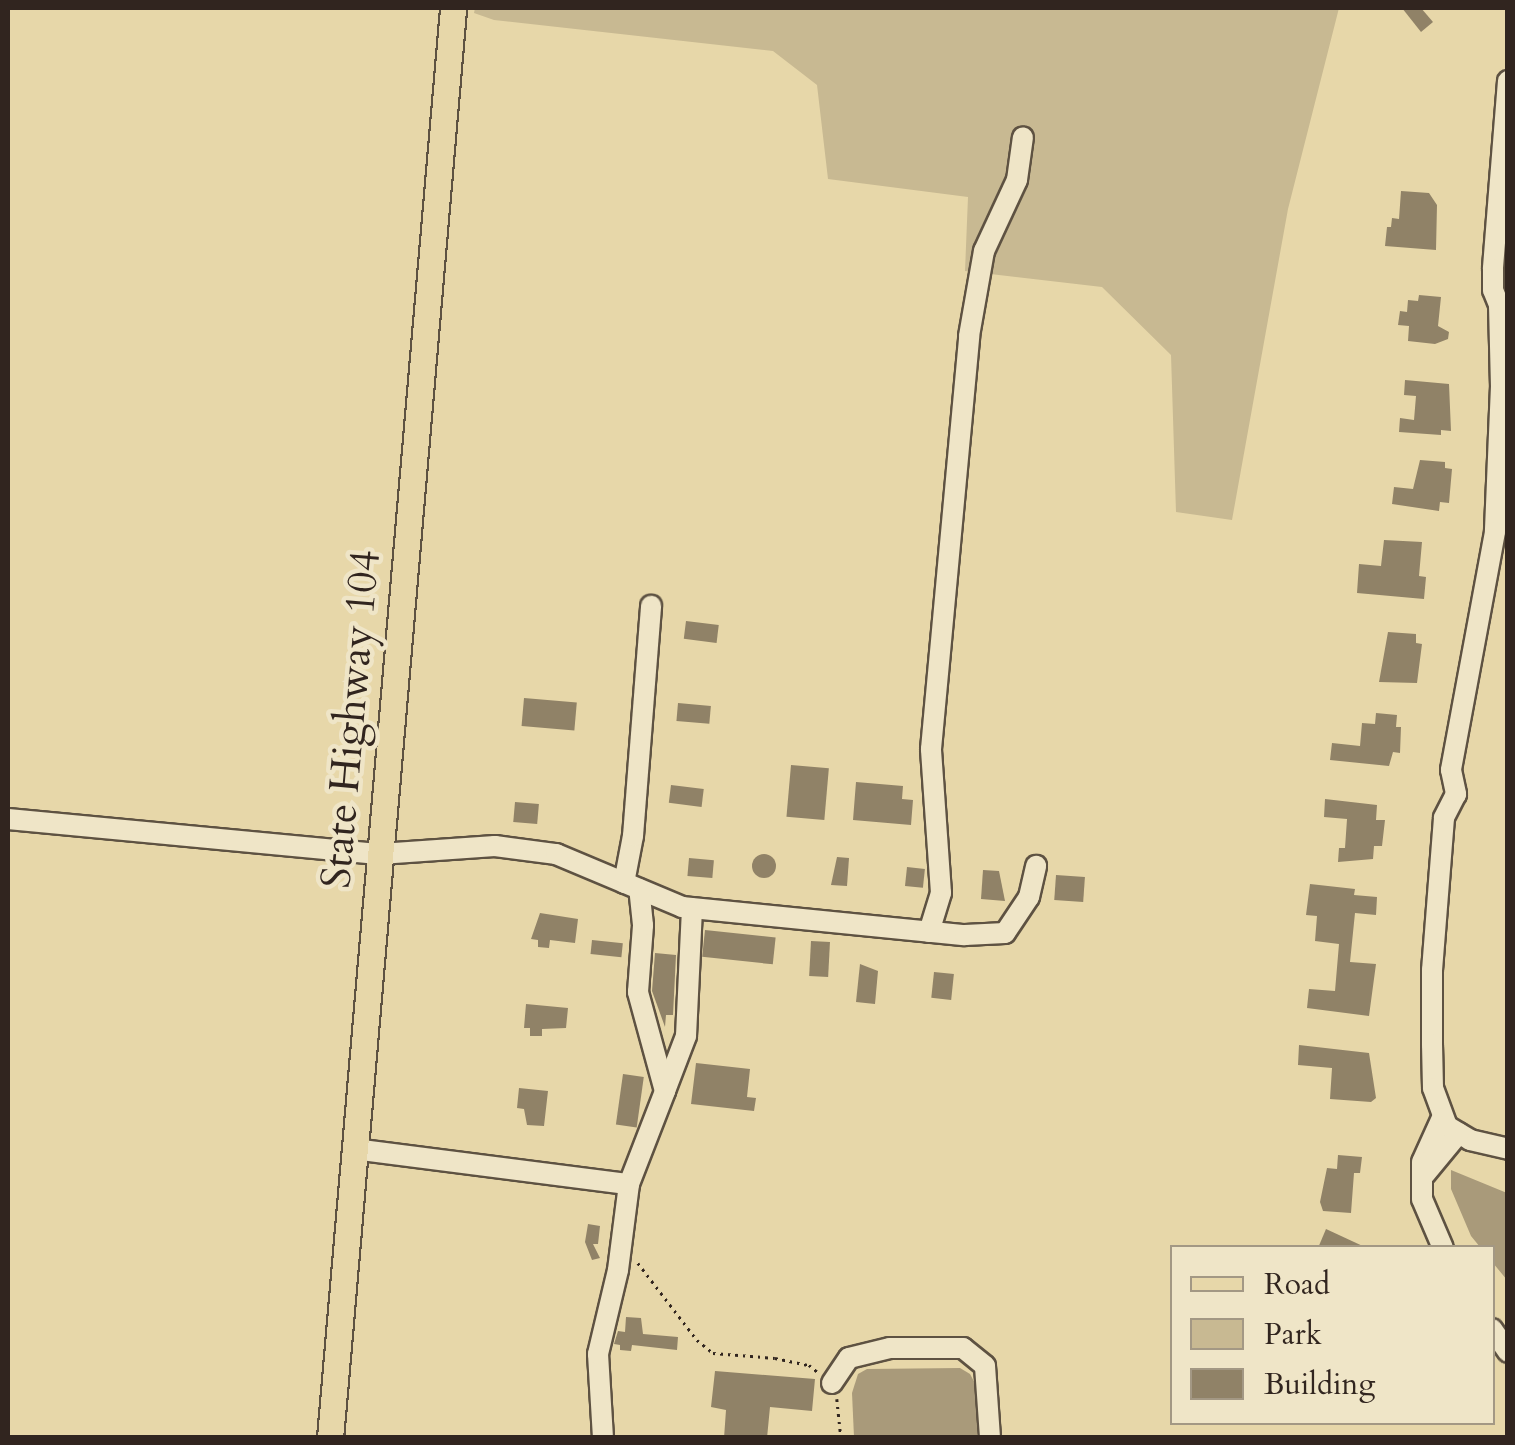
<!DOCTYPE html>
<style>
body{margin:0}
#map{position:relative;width:1515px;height:1445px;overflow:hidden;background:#e7d7a9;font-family:Cardo,serif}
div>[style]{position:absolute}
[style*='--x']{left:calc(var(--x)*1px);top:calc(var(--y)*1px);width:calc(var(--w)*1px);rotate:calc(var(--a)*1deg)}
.green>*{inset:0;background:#c8b992}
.water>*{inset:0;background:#a99a7a}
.building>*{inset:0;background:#908267;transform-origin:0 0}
.round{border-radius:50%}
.path>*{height:2.5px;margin-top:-1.25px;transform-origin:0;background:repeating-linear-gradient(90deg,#31251f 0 2.5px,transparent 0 7.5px)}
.roads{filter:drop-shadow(2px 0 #5e5242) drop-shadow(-2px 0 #5e5242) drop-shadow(0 2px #5e5242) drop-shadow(0 -2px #5e5242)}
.minor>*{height:20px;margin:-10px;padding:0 10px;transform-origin:10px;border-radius:10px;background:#efe5c7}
.major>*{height:25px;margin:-12.5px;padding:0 12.5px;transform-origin:12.5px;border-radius:12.5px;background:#e7d7a9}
span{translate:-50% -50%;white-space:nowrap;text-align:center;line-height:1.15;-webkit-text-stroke:9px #efe5c7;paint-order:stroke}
.street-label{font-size:42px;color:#31251f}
.frame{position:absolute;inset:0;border:10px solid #31251f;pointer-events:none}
.legend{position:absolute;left:1170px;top:1245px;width:325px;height:180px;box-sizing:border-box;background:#efe5c7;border:2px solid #a39884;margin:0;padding:12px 18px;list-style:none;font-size:30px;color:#31251f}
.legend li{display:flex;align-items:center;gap:20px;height:50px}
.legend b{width:50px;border:2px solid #a39884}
</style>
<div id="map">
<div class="green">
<div style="clip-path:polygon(475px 8px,1339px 8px,1288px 209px,1232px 520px,1176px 512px,1171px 355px,1102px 287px,965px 271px,968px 197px,828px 179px,817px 85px,773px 51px,494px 20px,474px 13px)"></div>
</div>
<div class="water">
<div style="clip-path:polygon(1451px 1170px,1507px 1193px,1507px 1280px,1493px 1263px,1492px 1248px,1480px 1247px,1471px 1236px,1451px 1189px)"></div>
<div style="clip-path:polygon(960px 1368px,970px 1374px,977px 1387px,977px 1437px,854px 1437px,852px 1393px,858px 1374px,867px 1369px)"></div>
</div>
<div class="building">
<div style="clip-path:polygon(1402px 8px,1421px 8px,1433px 22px,1421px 32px)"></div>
<div style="clip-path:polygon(1401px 191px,1429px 193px,1437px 205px,1436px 250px,1385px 246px,1387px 227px,1391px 227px,1392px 218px,1399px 219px)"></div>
<div style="clip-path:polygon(1419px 295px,1441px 297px,1438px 326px,1449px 332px,1448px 339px,1435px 344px,1408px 341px,1409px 326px,1398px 325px,1400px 311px,1407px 312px,1408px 300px,1418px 301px)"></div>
<div style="clip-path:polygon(1405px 380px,1449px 384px,1451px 431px,1441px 430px,1441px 435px,1399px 432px,1400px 418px,1414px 420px,1416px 396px,1404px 395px)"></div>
<div style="clip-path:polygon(1420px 460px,1445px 462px,1445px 468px,1452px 469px,1449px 503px,1440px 502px,1439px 511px,1392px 504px,1394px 487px,1413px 489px)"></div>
<div style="clip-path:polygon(1384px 540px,1422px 542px,1419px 576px,1426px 577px,1424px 599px,1357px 593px,1359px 564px,1381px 566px)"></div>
<div style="left:686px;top:621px;width:33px;height:18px;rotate:7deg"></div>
<div style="clip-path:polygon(1388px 632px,1416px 634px,1416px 643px,1422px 644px,1417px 683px,1379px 682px)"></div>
<div style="left:524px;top:698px;width:53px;height:28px;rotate:5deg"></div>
<div style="left:678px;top:703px;width:33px;height:18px;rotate:5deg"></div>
<div style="clip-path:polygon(1376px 713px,1397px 715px,1396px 727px,1401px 727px,1400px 753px,1393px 752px,1389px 766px,1330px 760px,1332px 743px,1360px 746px,1362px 723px,1375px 724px)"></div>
<div style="left:791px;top:765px;width:38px;height:52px;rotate:5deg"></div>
<div style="clip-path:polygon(856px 782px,903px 786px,902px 799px,913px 800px,911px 825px,853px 820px)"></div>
<div style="left:671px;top:785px;width:33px;height:18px;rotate:7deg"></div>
<div style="clip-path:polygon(1325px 799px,1377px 805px,1376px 820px,1385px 820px,1382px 846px,1374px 846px,1373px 859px,1338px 862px,1339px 848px,1345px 848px,1347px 819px,1324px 817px)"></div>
<div style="left:515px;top:802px;width:24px;height:20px;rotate:5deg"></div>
<div class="round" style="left:752px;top:854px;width:24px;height:24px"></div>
<div style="clip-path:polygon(837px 857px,849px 858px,847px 886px,831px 885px)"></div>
<div style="left:689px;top:858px;width:25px;height:18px;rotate:5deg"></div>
<div style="left:907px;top:867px;width:18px;height:19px;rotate:6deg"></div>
<div style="clip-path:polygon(983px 870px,999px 871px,1005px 901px,981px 899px)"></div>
<div style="left:1056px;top:875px;width:29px;height:25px;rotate:4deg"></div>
<div style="clip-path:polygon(1310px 884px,1355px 889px,1354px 895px,1377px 897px,1376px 915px,1355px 913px,1350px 962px,1376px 964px,1369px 1016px,1307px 1008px,1309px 989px,1335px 991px,1339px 944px,1315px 941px,1317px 916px,1306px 915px)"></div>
<div style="clip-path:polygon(540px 913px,578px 919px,575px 943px,550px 940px,549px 948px,538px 947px,538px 940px,531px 939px)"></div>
<div style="left:705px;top:930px;width:71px;height:27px;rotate:6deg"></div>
<div style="left:592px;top:940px;width:31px;height:14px;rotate:6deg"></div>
<div style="left:811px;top:941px;width:19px;height:35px;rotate:3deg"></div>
<div style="clip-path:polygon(655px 953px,676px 955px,673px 1015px,666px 1015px,665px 1027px,652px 991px)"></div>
<div style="clip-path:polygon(860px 964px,878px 971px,875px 1004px,856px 1002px)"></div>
<div style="left:934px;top:972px;width:20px;height:26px;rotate:6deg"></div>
<div style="clip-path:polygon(526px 1004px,568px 1008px,566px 1028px,542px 1029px,542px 1036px,530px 1036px,530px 1028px,524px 1028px)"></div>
<div style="clip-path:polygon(1299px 1045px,1369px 1053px,1376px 1098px,1371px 1102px,1330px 1099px,1332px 1068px,1298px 1065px)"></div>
<div style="clip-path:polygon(696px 1063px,750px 1069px,747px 1097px,756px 1098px,754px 1111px,691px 1104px)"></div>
<div style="left:623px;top:1074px;width:21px;height:51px;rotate:8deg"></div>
<div style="clip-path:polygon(519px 1088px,548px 1091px,544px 1126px,527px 1125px,524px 1109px,517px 1108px)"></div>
<div style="clip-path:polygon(1338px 1155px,1362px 1157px,1360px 1173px,1354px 1173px,1351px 1213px,1323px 1211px,1320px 1202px,1327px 1168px,1337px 1169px)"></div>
<div style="clip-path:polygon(588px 1224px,600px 1226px,598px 1244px,593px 1244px,600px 1258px,592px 1260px,585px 1242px)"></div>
<div style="clip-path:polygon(1326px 1229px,1367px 1248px,1318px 1248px)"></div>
<div style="clip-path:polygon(626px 1317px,641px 1318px,643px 1334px,678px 1337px,677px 1350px,632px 1345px,631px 1351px,620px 1350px,620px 1345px,614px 1344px,618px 1331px,625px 1332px)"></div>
<div style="clip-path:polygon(715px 1371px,815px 1379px,812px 1411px,770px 1407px,767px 1438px,724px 1438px,726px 1410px,711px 1407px)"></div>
</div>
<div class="path">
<div style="--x:638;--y:1263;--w:97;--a:52.5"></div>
<div style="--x:697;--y:1340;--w:21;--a:39"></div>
<div style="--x:713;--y:1353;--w:62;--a:4.6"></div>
<div style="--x:775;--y:1358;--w:35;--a:12"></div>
<div style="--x:809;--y:1365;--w:13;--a:39"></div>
<div style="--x:837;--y:1399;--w:39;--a:84"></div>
</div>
<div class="roads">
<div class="minor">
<div style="--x:1508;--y:81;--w:189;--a:94.6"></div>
<div style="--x:1493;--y:269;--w:21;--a:90"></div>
<div style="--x:1493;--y:290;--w:16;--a:68"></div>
<div style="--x:1499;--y:305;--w:81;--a:88.6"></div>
<div style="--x:1501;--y:386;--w:146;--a:92.4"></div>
<div style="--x:1495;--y:532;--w:242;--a:100.5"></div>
<div style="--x:1451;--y:770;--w:25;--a:78"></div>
<div style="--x:1456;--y:794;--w:27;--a:117"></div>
<div style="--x:1444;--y:818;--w:152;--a:94.5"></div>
<div style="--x:1432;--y:970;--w:74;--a:90"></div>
<div style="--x:1432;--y:1044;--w:44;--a:88.7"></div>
<div style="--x:1433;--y:1088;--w:40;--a:69.8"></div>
<div style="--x:1447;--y:1126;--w:27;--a:31"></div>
<div style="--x:1470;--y:1140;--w:39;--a:13"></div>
<div style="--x:8;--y:819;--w:374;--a:5.4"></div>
<div style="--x:380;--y:854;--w:115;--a:-4"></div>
<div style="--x:495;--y:846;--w:62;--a:7.5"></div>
<div style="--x:556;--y:854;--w:137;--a:22.8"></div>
<div style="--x:682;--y:907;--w:284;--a:5.7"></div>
<div style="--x:965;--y:935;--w:40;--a:-2.9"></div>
<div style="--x:1005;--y:933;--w:43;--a:-56.3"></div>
<div style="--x:1029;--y:897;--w:32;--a:-77"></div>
<div style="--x:624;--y:883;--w:48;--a:-79.2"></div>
<div style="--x:633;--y:836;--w:231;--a:-85.5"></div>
<div style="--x:929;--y:932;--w:41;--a:-72.9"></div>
<div style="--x:941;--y:893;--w:144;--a:-94"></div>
<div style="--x:931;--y:749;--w:415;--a:-84.7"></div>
<div style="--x:969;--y:336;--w:86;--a:-80"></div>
<div style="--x:984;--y:251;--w:78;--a:-65.1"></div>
<div style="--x:1017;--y:180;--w:43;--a:-82.1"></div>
<div style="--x:665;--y:1091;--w:59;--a:-69.1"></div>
<div style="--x:686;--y:1036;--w:128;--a:-87.3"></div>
<div style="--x:1442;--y:1118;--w:48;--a:114.4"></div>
<div style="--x:1422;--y:1162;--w:37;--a:90"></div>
<div style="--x:1422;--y:1199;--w:53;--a:66.8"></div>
<div style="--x:354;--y:1149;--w:277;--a:7.3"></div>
<div style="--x:1425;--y:1174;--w:53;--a:-50.3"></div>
<div style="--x:1492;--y:1329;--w:28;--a:55"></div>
<div style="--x:832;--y:1383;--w:30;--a:-56"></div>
<div style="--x:849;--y:1358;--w:42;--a:-13.7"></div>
<div style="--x:890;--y:1348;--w:73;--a:0"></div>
<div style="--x:963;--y:1348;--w:28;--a:39"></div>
<div style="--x:985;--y:1366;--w:72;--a:86"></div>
<div style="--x:603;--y:1438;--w:84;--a:-93.4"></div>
<div style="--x:598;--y:1354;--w:86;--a:-76.6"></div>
<div style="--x:618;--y:1270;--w:87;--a:-82.7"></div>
<div style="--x:629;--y:1184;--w:100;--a:-68.8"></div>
<div style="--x:665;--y:1091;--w:103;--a:-105.3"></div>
<div style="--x:638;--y:992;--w:67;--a:-85.7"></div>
<div style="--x:643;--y:925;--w:36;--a:-96"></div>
</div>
<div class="major">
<div style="--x:330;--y:1438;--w:1435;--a:-85.08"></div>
</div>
</div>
<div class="street-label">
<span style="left:351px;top:719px;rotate:-85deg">State Highway 104</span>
</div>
<div class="frame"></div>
<ul class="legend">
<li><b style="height:12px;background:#e7d7a9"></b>Road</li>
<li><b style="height:28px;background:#c8b992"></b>Park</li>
<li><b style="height:28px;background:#908267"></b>Building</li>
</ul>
</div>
